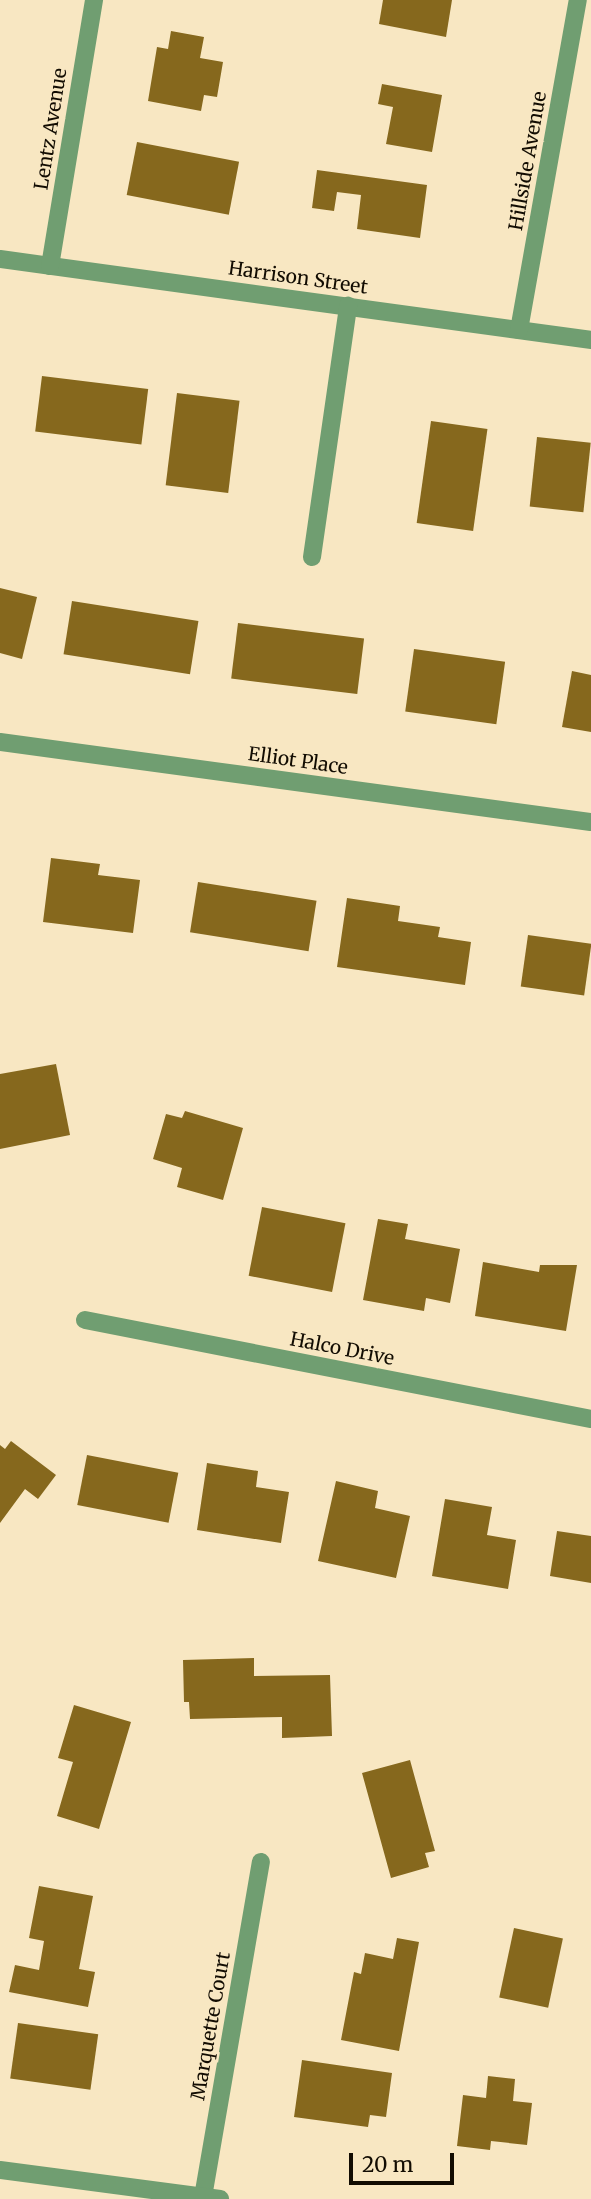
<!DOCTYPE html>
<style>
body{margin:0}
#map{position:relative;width:591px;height:2199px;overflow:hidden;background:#f8e7c2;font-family:Merriweather,serif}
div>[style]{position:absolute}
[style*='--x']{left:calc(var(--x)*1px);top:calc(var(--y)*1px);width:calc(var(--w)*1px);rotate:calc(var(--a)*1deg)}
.building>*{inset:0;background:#86681d;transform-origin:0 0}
.minor>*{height:18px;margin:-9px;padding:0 9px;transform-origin:9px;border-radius:9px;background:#709e71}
.tertiary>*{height:18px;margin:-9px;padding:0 9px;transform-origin:9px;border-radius:9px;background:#709e71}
span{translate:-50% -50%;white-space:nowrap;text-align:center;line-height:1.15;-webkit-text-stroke:5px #f8e7c2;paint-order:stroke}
.street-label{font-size:19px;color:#120c02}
.scale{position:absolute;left:349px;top:2153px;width:105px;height:32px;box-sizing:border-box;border:4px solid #120c02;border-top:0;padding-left:9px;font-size:21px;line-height:24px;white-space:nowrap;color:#120c02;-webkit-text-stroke:5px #f8e7c2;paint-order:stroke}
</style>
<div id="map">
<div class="building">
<div style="clip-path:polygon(383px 0,452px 0,446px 37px,379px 24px)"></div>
<div style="clip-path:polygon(171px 31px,204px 37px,200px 58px,223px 62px,217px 97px,204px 95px,201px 111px,148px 101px,157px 47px,168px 49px)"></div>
<div style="clip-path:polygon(382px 84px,442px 95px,432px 152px,386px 144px,393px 107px,378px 104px)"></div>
<div style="left:137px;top:142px;width:104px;height:54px;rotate:11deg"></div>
<div style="clip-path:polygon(317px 170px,427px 185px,420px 238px,357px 229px,361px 195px,337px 192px,334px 211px,312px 208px)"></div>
<div style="left:42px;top:376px;width:107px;height:56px;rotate:7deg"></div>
<div style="left:177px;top:393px;width:63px;height:93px;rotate:7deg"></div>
<div style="left:431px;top:421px;width:57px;height:103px;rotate:8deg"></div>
<div style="left:537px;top:437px;width:54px;height:70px;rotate:6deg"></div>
<div style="clip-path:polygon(0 588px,37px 597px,22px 659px,0 653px)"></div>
<div style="left:72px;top:601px;width:128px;height:54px;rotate:9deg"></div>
<div style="left:238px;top:623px;width:127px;height:56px;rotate:7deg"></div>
<div style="left:414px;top:649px;width:92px;height:63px;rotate:8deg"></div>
<div style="clip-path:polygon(572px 671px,591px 675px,591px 732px,562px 727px)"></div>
<div style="clip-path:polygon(51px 858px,100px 864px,98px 875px,140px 880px,133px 933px,43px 922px)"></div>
<div style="left:198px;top:882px;width:120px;height:51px;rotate:9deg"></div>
<div style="clip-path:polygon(347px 898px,400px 906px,398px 921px,440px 927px,438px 937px,471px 942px,465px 985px,337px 967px)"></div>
<div style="left:528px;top:935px;width:64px;height:52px;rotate:8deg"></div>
<div style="clip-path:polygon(56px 1064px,70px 1135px,0 1149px,0 1074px)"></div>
<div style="clip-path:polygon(185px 1111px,243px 1128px,223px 1200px,177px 1187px,182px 1168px,153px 1159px,166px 1114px,182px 1118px)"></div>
<div style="left:262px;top:1207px;width:85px;height:70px;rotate:11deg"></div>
<div style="clip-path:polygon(378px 1219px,408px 1224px,405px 1239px,460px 1249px,450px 1303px,426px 1298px,424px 1311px,363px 1300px)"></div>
<div style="clip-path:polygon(483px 1262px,539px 1272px,540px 1265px,577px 1265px,566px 1331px,475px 1316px)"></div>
<div style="clip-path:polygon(11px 1441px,56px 1475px,38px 1499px,25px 1489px,0 1523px,0 1445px,5px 1449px)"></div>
<div style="left:87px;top:1455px;width:93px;height:51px;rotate:11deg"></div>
<div style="clip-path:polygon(207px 1463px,258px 1471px,256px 1487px,289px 1492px,281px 1543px,197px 1530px)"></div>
<div style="clip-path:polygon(336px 1481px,378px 1491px,375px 1508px,410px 1516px,396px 1578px,318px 1561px)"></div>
<div style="clip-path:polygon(445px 1499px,492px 1507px,487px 1535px,516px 1540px,508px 1589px,432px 1576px)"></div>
<div style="clip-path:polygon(557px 1531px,591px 1536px,591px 1583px,550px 1576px)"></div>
<div style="clip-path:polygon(254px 1658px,254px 1676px,330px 1675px,332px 1736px,282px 1738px,282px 1717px,190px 1719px,189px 1702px,184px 1702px,183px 1660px)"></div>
<div style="clip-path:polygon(74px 1705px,131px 1722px,99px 1829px,57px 1816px,73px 1762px,58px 1758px)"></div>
<div style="clip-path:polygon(410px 1760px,435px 1851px,425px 1853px,429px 1867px,391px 1878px,362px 1773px)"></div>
<div style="clip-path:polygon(39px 1886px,93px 1896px,79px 1969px,95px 1972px,88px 2007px,9px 1992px,15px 1965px,39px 1970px,44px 1941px,29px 1938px)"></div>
<div style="left:514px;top:1928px;width:50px;height:71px;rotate:12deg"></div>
<div style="clip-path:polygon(397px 1938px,419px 1942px,399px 2051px,341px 2040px,354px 1972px,361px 1974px,365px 1953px,393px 1959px)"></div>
<div style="left:18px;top:2023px;width:81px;height:56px;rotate:8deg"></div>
<div style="clip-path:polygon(302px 2060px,392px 2073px,386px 2117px,370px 2115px,368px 2127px,294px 2117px)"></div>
<div style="clip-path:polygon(488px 2076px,515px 2079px,513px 2101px,532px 2103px,527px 2145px,491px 2141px,490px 2150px,457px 2146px,463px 2095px,486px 2098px)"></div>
</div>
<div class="minor">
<div style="--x:0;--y:259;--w:597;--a:7.8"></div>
<div style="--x:50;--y:266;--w:270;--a:-80.6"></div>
<div style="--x:519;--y:330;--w:335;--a:-79.9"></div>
<div style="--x:312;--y:557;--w:254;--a:-81.8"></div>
<div style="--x:0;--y:742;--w:596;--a:7.71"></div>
<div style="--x:85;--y:1320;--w:516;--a:11.07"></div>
<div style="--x:203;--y:2197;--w:340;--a:-80.2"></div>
</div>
<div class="tertiary">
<div style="--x:0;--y:2170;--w:222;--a:7.5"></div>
</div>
<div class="street-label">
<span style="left:51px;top:129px;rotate:-81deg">Lentz Avenue</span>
<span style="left:528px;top:161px;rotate:-80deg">Hillside Avenue</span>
<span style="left:298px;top:278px;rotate:8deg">Harrison Street</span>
<span style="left:298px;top:761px;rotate:8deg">Elliot Place</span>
<span style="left:342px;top:1349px;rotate:11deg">Halco Drive</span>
<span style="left:211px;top:2026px;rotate:-80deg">Marquette Court</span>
</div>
<div class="scale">20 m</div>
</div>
